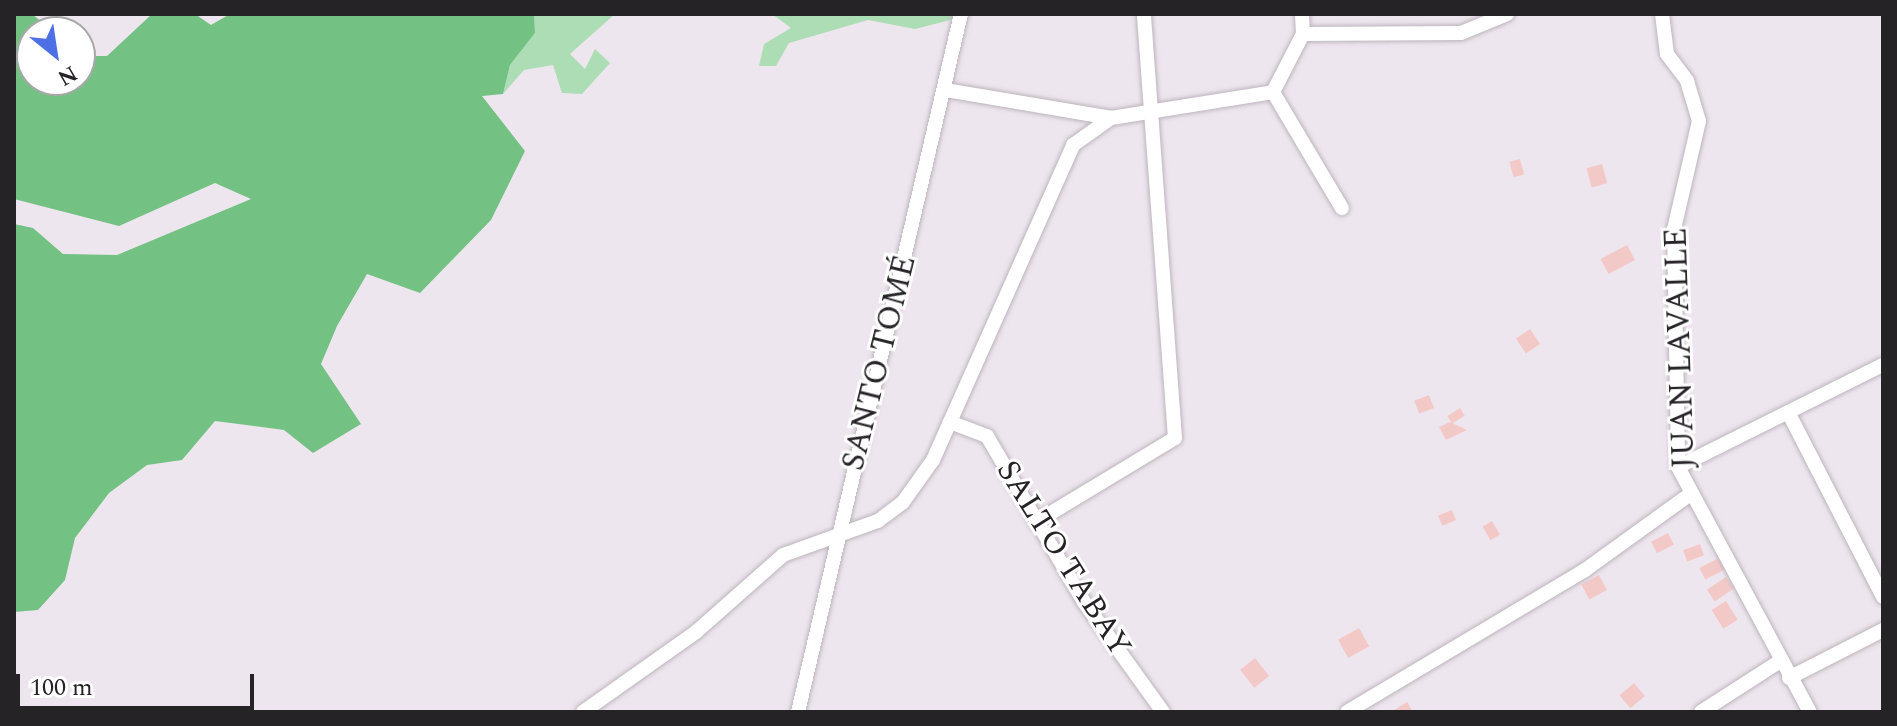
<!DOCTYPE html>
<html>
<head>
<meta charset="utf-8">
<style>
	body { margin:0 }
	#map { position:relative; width:1897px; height:726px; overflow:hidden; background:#eee6ee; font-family:Spectral,serif }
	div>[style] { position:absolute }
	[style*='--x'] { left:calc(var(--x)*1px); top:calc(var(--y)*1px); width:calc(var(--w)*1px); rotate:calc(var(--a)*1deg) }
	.green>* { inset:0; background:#adddb5 }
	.forest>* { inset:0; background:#73c283 }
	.building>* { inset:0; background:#f3c9c8; transform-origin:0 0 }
	.roads { filter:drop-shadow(0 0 2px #bcb5bc) drop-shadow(0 0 2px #bcb5bc) }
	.street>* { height:14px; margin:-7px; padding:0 7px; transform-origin:7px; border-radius:7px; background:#fff }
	span { translate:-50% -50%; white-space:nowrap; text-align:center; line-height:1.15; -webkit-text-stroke:6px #fff; paint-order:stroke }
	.street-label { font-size:32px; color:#262326 }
	.frame { position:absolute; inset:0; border:16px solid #262326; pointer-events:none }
	.north { position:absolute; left:16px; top:16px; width:80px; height:80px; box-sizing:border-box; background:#fff; border:2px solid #a8a7a8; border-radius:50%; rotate:150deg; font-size:22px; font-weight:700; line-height:32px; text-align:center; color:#262326 }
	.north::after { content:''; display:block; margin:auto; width:28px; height:36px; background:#4d71e5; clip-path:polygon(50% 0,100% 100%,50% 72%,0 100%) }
	.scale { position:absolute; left:16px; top:674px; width:238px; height:36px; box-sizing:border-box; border:4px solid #262326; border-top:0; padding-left:10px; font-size:24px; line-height:28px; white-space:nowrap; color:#262326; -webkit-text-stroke:6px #fff; paint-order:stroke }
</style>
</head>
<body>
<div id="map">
	<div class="green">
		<i style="clip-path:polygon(534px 14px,615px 14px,570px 54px,585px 69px,595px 49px,610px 63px,582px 94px,562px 93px,553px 65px,524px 70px,503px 94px,510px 65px,535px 33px)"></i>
		<i style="clip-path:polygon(772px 14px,958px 14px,958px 18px,915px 29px,868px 20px,789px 43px,776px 66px,759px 66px,764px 44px,791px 28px)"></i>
	</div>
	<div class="forest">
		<i style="clip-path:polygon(14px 14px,32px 14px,54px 32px,32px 32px,32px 80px,80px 80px,80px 56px,107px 56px,152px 14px,195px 14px,211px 25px,230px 14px,534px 14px,535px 33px,510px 65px,503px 94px,482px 96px,525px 151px,491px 220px,420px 293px,367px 274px,337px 326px,321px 364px,361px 424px,313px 453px,284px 430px,215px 421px,182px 460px,147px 465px,109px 493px,75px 538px,65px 580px,38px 610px,14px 612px,14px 224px,33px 228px,63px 254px,117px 255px,251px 199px,215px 183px,119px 226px,14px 199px)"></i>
	</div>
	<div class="building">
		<i style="left:1520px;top:159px;width:16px;height:11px;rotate:75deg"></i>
		<i style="left:1602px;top:164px;width:20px;height:16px;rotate:75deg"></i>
		<i style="left:1627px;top:245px;width:17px;height:30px;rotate:62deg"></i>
		<i style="left:1530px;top:329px;width:18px;height:17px;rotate:56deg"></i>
		<i style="left:1429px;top:395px;width:14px;height:16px;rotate:69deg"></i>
		<i style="left:1460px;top:408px;width:9px;height:15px;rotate:58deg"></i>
		<i style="clip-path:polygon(1450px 422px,1467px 430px,1446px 440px,1439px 427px)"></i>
		<i style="left:1452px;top:510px;width:11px;height:15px;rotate:68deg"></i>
		<i style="left:1492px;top:521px;width:16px;height:11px;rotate:60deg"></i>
		<i style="left:1668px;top:533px;width:13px;height:19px;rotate:63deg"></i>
		<i style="left:1700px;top:544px;width:12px;height:18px;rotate:70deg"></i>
		<i style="left:1719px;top:558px;width:13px;height:22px;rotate:63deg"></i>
		<i style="left:1599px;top:575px;width:17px;height:20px;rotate:62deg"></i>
		<i style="left:1726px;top:577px;width:14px;height:23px;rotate:56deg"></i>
		<i style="left:1726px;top:601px;width:22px;height:17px;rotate:58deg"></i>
		<i style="left:1359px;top:628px;width:21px;height:24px;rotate:61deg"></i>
		<i style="left:1255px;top:658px;width:23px;height:19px;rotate:52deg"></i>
		<i style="left:1634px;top:683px;width:17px;height:19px;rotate:50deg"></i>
		<i style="clip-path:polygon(1407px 702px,1413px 712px,1391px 712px)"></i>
	</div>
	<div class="roads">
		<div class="street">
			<i style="--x:1662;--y:14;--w:40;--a:82.9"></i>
			<i style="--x:1667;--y:54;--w:34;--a:53"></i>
			<i style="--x:1687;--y:81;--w:42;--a:73.3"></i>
			<i style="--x:1699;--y:121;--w:111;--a:103"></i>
			<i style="--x:1674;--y:229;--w:238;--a:89"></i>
			<i style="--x:1678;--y:467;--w:278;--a:61.7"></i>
			<i style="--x:1303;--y:34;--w:158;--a:-0.4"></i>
			<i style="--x:1461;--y:33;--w:50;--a:-22.4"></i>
			<i style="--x:946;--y:90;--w:167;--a:9.6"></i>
			<i style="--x:1273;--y:92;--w:135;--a:59.3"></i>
			<i style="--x:1788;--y:412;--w:208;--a:62.8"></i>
			<i style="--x:950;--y:422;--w:40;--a:21"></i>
			<i style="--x:987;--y:436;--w:192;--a:59.7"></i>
			<i style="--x:1084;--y:602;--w:135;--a:54.3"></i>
			<i style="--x:1678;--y:467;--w:229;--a:-26.5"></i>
			<i style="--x:1036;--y:522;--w:162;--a:-31.1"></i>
			<i style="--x:1175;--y:438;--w:425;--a:-94.2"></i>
			<i style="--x:1789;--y:678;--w:106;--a:-27.1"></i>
			<i style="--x:583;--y:712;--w:138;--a:-35.3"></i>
			<i style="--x:696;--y:632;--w:116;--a:-41.5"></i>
			<i style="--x:783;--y:555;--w:101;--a:-19.7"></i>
			<i style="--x:878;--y:521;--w:31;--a:-37"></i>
			<i style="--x:903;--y:502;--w:52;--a:-54.5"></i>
			<i style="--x:933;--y:460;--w:345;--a:-66"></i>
			<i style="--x:1073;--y:145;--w:47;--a:-35.4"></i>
			<i style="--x:1111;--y:118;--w:164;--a:-9.1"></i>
			<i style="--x:1273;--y:92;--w:65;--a:-62.7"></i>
			<i style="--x:1303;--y:34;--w:20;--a:-93"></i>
			<i style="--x:798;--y:712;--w:717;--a:-76.86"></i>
			<i style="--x:1347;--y:712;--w:277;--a:-30.8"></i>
			<i style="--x:1585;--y:570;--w:128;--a:-35.8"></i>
			<i style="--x:1701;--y:712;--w:94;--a:-32.8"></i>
		</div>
	</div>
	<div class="street-label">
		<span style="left:1681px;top:348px;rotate:-92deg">JUAN LAVALLE</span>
		<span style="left:880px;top:363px;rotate:-76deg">SANTO TOMÉ</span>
		<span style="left:1063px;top:559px;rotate:58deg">SALTO TABAY</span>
	</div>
	<div class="frame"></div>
	<div class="north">N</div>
	<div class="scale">100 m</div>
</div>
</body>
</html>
